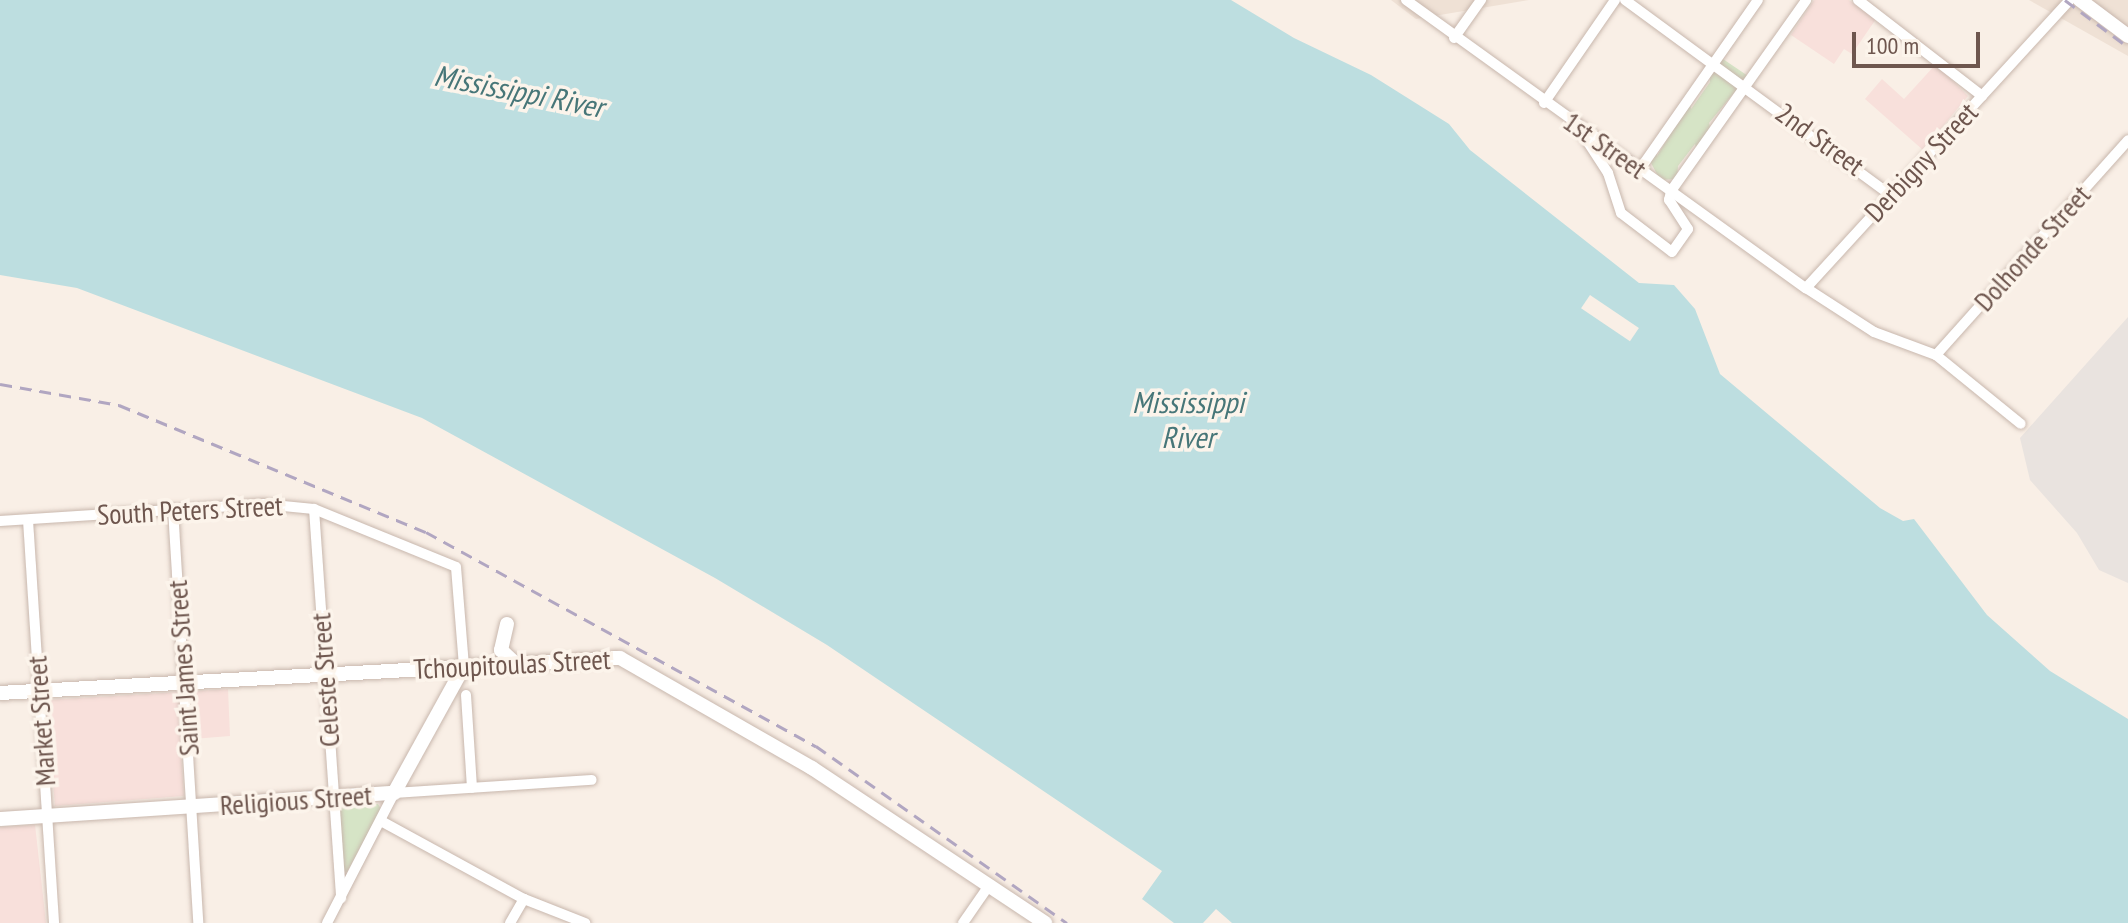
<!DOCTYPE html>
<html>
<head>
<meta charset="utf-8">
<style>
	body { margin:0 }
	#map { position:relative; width:2128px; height:923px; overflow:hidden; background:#f9efe6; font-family:"PT Sans Narrow",sans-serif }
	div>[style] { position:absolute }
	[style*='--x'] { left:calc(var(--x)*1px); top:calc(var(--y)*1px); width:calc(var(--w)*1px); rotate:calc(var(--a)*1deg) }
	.residential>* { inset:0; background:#efe1d5 }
	.commercial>* { inset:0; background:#f8e0db }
	.industrial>* { inset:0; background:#e9e3df }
	.green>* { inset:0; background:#d6e4c6 }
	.water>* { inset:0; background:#bddee0 }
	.pier>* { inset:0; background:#f9efe6; transform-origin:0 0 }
	.roads { filter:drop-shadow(0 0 2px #c8b7ad) drop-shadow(0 0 2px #c8b7ad) }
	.street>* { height:10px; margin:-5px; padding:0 5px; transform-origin:5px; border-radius:5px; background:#fff }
	.secondary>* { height:14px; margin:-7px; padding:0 7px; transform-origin:7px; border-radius:7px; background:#fff }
	.rail>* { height:3px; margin-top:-1.5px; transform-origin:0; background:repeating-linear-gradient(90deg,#b1a6c1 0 12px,transparent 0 20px) }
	span { translate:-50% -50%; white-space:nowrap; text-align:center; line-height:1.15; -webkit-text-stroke:7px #fcf4eb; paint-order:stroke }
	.street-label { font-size:28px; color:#6e564e }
	.water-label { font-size:30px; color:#477678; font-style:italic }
	.scale { position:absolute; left:1852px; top:32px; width:128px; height:36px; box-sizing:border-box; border:4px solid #6e564e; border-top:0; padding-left:10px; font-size:24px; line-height:28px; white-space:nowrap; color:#6e564e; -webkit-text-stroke:6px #fcf4eb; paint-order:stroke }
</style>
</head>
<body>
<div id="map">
	<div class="residential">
		<i style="clip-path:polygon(1391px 0,1529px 0,1416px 19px)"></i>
		<i style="clip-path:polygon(2029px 0,2128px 0,2128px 56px)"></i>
	</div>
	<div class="commercial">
		<i style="clip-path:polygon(1814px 0,1849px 0,1876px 19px,1852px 54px,1844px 49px,1834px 64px,1791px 35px)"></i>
		<i style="clip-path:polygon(1936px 64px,1968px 96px,1923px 150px,1865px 99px,1882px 79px,1904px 99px)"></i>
		<i style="clip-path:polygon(228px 689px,230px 736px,180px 740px,184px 796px,55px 806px,46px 700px)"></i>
		<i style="clip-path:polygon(35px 825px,46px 923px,0 923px,0 827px)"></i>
	</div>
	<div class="industrial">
		<i style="clip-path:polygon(2128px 317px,2128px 583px,2099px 570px,2077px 533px,2030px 480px,2020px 438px)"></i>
	</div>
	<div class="green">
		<i style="clip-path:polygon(1720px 57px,1748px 76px,1709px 123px,1711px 131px,1697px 151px,1695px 144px,1678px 166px,1677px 179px,1660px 180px,1650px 161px,1655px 149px,1657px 156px,1690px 101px,1691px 109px,1710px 82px,1710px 73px)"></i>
		<i style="clip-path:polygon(378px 804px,381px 809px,347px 872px,342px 871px,338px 811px,343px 806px)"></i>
	</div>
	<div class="water">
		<i style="clip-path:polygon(0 0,1231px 0,1294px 38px,1371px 75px,1449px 124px,1470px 150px,1639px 283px,1674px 285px,1695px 309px,1720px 374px,1880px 508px,1903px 521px,1914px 519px,1987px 615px,2050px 671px,2128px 719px,2128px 923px,1232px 923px,1216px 909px,1203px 923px,1174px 923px,1142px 899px,1162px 871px,827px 645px,715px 578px,422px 418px,77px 288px,0 275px)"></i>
	</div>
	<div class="pier">
		<i style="left:1590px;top:295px;width:59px;height:16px;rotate:34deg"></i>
	</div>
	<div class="roads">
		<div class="street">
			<i style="--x:1406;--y:0;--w:493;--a:35.8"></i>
			<i style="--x:1806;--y:288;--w:81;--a:32.9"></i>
			<i style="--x:1874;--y:332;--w:66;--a:20.4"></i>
			<i style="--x:1936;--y:355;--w:109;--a:39.1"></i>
			<i style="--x:1625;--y:0;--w:329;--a:36.3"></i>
			<i style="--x:1858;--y:0;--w:157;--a:37.7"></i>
			<i style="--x:1454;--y:38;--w:47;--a:-54.6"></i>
			<i style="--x:1544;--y:103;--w:125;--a:-55.4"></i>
			<i style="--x:1582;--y:133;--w:48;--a:57"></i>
			<i style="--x:1608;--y:173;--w:42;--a:72"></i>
			<i style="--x:1621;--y:213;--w:64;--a:37.4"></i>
			<i style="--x:1672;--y:252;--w:28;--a:-55"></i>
			<i style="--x:1688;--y:229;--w:35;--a:-123"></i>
			<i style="--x:1669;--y:200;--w:9;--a:-77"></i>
			<i style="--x:1640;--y:169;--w:206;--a:-55.1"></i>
			<i style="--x:1671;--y:191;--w:234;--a:-54.7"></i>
			<i style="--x:1806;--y:288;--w:391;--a:-47.5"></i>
			<i style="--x:1936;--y:355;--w:288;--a:-48.2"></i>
			<i style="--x:173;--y:509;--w:415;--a:86.5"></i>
			<i style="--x:314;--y:509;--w:390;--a:86"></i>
			<i style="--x:28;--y:520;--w:404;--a:86.3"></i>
			<i style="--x:0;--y:521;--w:264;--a:-3.7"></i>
			<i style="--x:263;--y:504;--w:51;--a:5.6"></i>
			<i style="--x:314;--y:509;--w:153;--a:22.2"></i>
			<i style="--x:456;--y:567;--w:99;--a:85.4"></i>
			<i style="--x:466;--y:695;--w:93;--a:86.3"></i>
			<i style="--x:381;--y:821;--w:163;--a:28.6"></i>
			<i style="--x:524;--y:899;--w:66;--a:21.5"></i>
			<i style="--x:327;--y:923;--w:146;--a:-62.7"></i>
			<i style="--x:394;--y:793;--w:198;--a:-3.8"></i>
			<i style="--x:510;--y:923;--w:28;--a:-60"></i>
			<i style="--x:963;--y:923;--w:47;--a:-55.3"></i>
		</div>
		<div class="secondary">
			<i style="--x:2080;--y:0;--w:60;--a:36.9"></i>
			<i style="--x:507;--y:624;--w:27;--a:103"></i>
			<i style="--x:501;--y:650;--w:18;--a:43"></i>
			<i style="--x:0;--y:693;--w:621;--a:-3.23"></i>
			<i style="--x:620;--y:658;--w:221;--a:29.8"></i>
			<i style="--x:812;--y:768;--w:280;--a:33.6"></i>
			<i style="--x:0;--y:819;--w:395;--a:-3.8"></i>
			<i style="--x:394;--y:793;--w:145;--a:-61.1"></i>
		</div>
	</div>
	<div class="rail">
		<i style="--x:2065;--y:0;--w:79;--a:36.7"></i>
		<i style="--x:0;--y:384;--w:121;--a:10"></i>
		<i style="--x:119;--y:405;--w:332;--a:22.5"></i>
		<i style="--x:426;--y:532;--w:445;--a:28.8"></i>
		<i style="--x:816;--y:746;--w:307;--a:35.2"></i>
	</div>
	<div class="street-label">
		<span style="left:1820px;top:139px;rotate:36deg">2nd Street</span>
		<span style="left:1605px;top:145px;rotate:35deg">1st Street</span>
		<span style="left:1921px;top:162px;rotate:-47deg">Derbigny Street</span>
		<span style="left:2032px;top:248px;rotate:-48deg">Dolhonde Street</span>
		<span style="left:190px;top:510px;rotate:-3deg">South Peters Street</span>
		<span style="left:512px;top:664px;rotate:-3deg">Tchoupitoulas Street</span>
		<span style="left:183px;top:668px;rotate:-94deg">Saint James Street</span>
		<span style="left:325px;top:680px;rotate:-94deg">Celeste Street</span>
		<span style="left:41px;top:721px;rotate:-94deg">Market Street</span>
		<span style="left:296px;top:800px;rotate:-4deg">Religious Street</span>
	</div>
	<div class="water-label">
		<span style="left:519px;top:91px;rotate:11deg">Mississippi River</span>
		<span style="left:1188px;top:419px">Mississippi<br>River</span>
	</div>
	<div class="scale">100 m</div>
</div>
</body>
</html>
